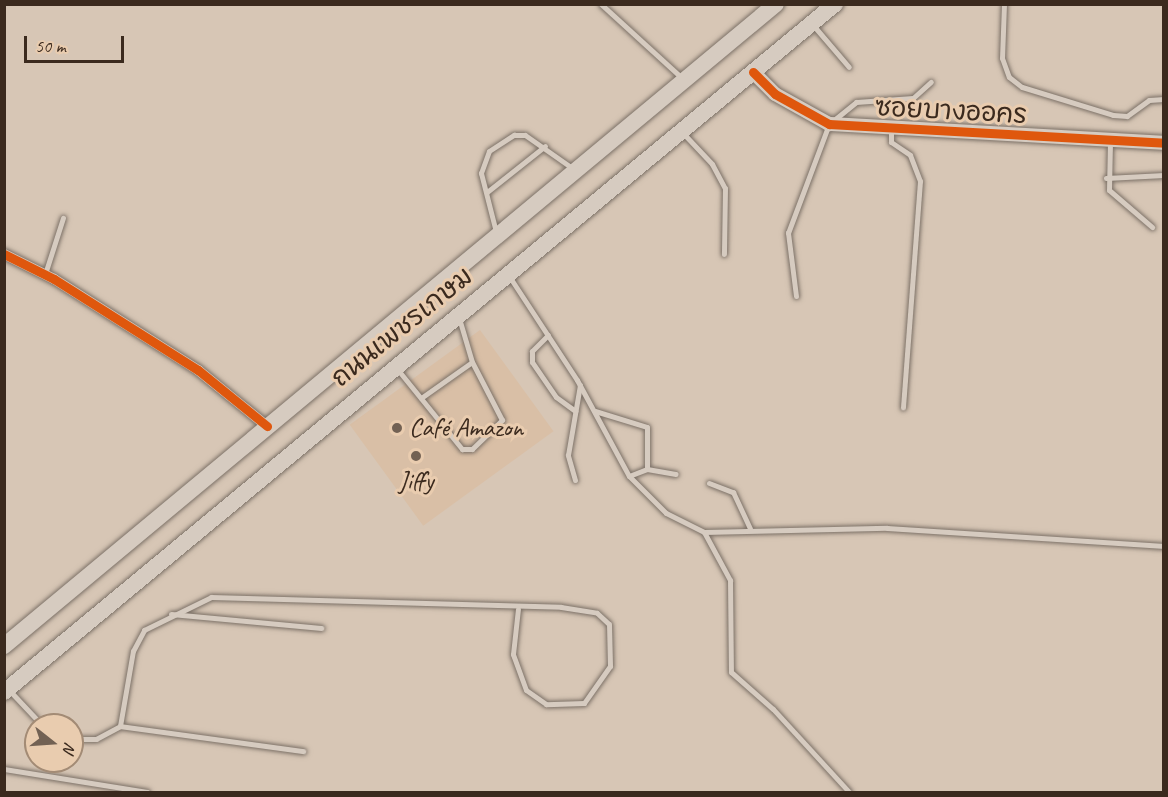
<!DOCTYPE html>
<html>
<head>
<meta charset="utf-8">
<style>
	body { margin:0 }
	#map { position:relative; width:1168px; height:797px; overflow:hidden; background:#d7c6b5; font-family:Caveat,"Playpen Sans Thai",sans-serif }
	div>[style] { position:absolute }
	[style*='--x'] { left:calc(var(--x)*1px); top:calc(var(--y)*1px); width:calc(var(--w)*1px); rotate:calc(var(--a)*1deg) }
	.built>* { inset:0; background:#d9bfa6; transform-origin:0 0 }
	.roads { filter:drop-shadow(0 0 2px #7c7167) drop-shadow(0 0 2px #7c7167) }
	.service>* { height:5px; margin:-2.5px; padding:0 2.5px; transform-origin:2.5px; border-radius:2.5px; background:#d6cbc0 }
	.minor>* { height:10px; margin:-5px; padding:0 5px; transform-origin:5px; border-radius:5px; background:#d6cbc0 }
	.tertiary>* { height:14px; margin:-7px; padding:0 7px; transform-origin:7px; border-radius:7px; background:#d6cbc0 }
	.primary>* { height:16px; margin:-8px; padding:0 8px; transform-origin:8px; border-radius:8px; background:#d6cbc0 }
	.cycleway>* { height:9px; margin:-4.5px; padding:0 4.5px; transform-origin:4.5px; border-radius:4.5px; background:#df570d }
	.dots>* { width:16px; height:16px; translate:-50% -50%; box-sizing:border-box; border:3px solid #e9ccaf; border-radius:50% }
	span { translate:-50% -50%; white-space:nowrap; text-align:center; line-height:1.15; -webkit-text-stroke:6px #e9ccaf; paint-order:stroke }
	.street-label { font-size:26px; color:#3b2a1e }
	.poi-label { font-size:26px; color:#3b2a1e }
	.left { translate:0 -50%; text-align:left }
	.frame { position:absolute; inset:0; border:6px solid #3b2a1e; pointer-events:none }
	.north { position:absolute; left:24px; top:713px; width:60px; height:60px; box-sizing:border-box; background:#e9ccaf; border:2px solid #a38b75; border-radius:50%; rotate:107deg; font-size:16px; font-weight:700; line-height:24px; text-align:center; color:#3b2a1e }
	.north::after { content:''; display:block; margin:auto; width:21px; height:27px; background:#726153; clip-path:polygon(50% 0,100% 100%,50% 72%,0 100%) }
	.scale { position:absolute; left:24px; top:36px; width:100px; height:27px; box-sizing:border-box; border:3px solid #3b2a1e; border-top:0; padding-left:8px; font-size:18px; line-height:21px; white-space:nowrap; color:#3b2a1e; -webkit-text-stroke:4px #e9ccaf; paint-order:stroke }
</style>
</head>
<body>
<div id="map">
	<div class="built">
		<i style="left:480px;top:330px;width:125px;height:161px;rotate:54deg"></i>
	</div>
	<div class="roads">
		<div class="service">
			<i style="--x:601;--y:4;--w:111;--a:42.4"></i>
			<i style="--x:1004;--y:4;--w:54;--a:92.1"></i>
			<i style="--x:1002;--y:58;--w:20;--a:70"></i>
			<i style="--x:1009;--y:77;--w:16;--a:38"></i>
			<i style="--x:1022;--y:87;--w:95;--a:17.1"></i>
			<i style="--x:1113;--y:115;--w:14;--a:4"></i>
			<i style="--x:1127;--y:116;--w:27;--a:-36"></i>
			<i style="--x:1149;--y:100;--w:15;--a:-4"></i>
			<i style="--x:813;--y:25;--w:55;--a:49.4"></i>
			<i style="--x:891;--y:130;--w:12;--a:90"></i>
			<i style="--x:891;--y:142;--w:23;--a:34"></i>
			<i style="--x:910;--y:155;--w:28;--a:69"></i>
			<i style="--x:920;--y:181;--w:227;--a:94.3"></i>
			<i style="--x:682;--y:132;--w:44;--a:46.8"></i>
			<i style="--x:712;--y:164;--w:27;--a:62"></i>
			<i style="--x:725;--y:188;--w:66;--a:90.9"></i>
			<i style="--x:1110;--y:142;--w:48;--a:91.2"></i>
			<i style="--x:1109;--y:190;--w:57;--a:40.7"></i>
			<i style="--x:1106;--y:178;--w:58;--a:-3"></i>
			<i style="--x:487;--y:192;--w:74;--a:-38.4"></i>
			<i style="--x:496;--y:232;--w:61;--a:-104.3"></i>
			<i style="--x:481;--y:173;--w:23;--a:-70"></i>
			<i style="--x:489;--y:151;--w:30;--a:-33"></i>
			<i style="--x:514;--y:135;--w:11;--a:0"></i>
			<i style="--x:525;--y:135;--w:61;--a:35"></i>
			<i style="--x:45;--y:274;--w:59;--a:-72.2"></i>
			<i style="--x:509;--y:276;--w:124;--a:56.8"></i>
			<i style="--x:577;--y:380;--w:109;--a:61.6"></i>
			<i style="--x:629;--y:476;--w:52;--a:45"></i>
			<i style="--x:666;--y:513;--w:42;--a:26.6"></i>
			<i style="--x:704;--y:532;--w:183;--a:-1.3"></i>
			<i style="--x:887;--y:528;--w:278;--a:3.7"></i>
			<i style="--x:796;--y:296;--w:64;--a:-97.2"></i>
			<i style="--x:788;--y:233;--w:116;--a:-69.4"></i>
			<i style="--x:829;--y:124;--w:35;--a:-39"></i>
			<i style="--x:856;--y:102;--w:57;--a:-4"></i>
			<i style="--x:913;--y:98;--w:24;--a:-42"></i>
			<i style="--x:548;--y:335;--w:23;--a:135"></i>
			<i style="--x:532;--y:351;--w:11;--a:90"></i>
			<i style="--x:532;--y:362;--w:42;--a:55.6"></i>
			<i style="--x:556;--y:397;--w:24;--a:36"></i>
			<i style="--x:398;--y:370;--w:102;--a:51"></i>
			<i style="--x:462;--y:449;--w:10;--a:0"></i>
			<i style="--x:472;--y:449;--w:42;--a:-44"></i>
			<i style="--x:502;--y:420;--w:65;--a:-117.3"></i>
			<i style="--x:472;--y:362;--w:46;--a:-106.5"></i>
			<i style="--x:421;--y:398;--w:62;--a:-35.2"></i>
			<i style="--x:595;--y:411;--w:54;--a:17.1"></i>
			<i style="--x:647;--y:427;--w:42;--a:90"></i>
			<i style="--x:629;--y:476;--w:19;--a:-21"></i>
			<i style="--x:647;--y:469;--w:29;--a:10"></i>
			<i style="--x:575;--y:480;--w:26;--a:-106"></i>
			<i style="--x:568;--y:455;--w:71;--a:-80.3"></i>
			<i style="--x:709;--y:483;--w:26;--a:21"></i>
			<i style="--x:733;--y:492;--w:40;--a:65"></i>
			<i style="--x:704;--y:532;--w:55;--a:61.6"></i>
			<i style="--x:730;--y:580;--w:92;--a:89.4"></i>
			<i style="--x:731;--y:672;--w:56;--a:41.4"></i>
			<i style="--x:773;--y:709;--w:113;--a:47.5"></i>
			<i style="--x:171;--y:614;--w:151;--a:5.3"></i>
			<i style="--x:9;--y:690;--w:48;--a:46.7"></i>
			<i style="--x:120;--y:726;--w:76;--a:-80.2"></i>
			<i style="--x:133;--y:651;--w:24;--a:-62"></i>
			<i style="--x:144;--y:630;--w:75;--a:-26.2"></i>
			<i style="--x:211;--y:597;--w:350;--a:1.6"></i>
			<i style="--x:561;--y:607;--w:36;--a:9"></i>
			<i style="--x:597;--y:613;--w:16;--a:43"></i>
			<i style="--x:609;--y:624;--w:42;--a:88.6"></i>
			<i style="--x:610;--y:666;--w:45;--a:125.1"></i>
			<i style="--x:584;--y:703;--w:38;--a:178"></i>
			<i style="--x:546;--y:704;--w:24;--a:-145"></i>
			<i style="--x:526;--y:690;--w:38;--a:-110"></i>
			<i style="--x:513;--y:654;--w:45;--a:-83.7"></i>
			<i style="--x:72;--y:739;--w:24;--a:0"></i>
			<i style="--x:96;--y:739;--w:27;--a:-28"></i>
			<i style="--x:120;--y:726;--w:185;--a:7.8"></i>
			<i style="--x:4;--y:769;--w:145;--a:9.1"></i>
		</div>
		<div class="minor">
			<i style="--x:4;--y:254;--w:56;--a:26.6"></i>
			<i style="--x:54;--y:279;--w:170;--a:32.3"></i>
			<i style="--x:198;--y:370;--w:89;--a:39.1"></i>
		</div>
		<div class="tertiary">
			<i style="--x:753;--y:72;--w:31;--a:45"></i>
			<i style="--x:775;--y:94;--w:62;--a:29.1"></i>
			<i style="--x:829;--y:124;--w:336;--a:3.2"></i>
		</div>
		<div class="primary">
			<i style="--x:4;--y:646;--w:1004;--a:-39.75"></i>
			<i style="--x:4;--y:692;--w:1079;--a:-39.62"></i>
		</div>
	</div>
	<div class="cycleway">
		<i style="--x:753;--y:72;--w:31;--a:45"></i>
		<i style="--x:775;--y:94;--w:62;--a:29.1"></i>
		<i style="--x:829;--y:124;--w:336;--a:3.2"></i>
		<i style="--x:4;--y:254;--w:56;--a:26.6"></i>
		<i style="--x:54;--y:279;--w:170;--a:32.3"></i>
		<i style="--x:198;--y:370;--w:89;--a:39.1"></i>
	</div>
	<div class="dots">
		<i style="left:397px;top:428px;background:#726153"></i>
		<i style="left:416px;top:456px;background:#726153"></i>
	</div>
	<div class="street-label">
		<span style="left:951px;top:111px;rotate:3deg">ซอยบางออคร</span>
		<span style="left:402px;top:327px;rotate:-39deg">ถนนเพชรเกษม</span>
	</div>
	<div class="poi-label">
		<span class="left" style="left:409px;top:428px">Café Amazon</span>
		<span style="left:416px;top:481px">Jiffy</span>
	</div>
	<div class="frame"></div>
	<div class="north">N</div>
	<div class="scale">50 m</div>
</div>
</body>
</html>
